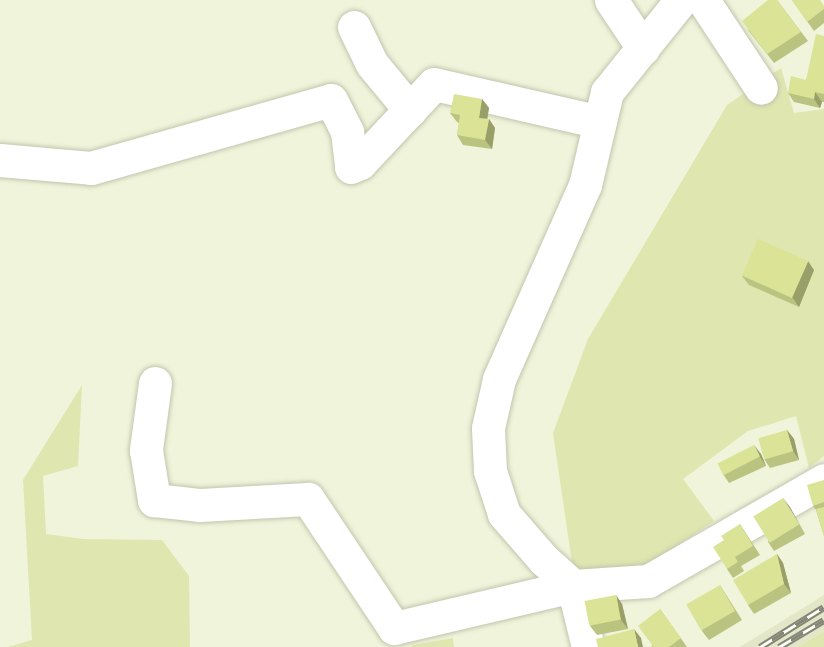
<!DOCTYPE html>
<html>
<head>
<meta charset="utf-8">
<style>
	body { margin:0 }
	#map { position:relative; width:824px; height:647px; overflow:hidden; background:#f0f4db; font-family:Rubik,sans-serif }
	div>[style] { position:absolute }
	[style*='--x'] { left:calc(var(--x)*1px); top:calc(var(--y)*1px); width:calc(var(--w)*1px); rotate:calc(var(--a)*1deg) }
	.built>* { inset:0; background:#e3e7c8 }
	.green>* { inset:0; background:#e0e6b0 }
	.roads { filter:drop-shadow(0 0 2px #c2c5ad) drop-shadow(0 0 2px #c2c5ad) }
	.minor>* { height:33px; margin:-16.5px; padding:0 16.5px; transform-origin:16.5px; border-radius:16.5px; background:#fff }
	.rail>* { height:7px; margin-top:-3.5px; transform-origin:0; background:repeating-linear-gradient(90deg,#fefffa 0 14px,#848777 0 28px); box-sizing:border-box; border-block:2px solid #848777 }
	.wall>* { inset:0; background:#bbc381 }
	.shaded-wall>* { inset:0; background:#999f69 }
	.building>* { inset:0; background:#dae396; transform-origin:0 0 }
	span { translate:-50% -50%; white-space:nowrap; text-align:center; line-height:1.15; -webkit-text-stroke:5px #fefffa; paint-order:stroke }
</style>
</head>
<body>
<div id="map">
	<div class="built">
		<i style="clip-path:polygon(824px 595px,824px 631px,798px 647px,740px 647px)"></i>
	</div>
	<div class="green">
		<i style="clip-path:polygon(781px 68px,794px 113px,824px 109px,824px 456px,809px 468px,796px 416px,748px 431px,683px 479px,714px 521px,647px 565px,575px 583px,553px 433px,588px 339px,727px 105px)"></i>
		<i style="clip-path:polygon(82px 385px,78px 466px,43px 476px,46px 534px,83px 539px,162px 540px,189px 576px,190px 647px,8px 647px,32px 640px,23px 480px)"></i>
		<i style="clip-path:polygon(824px 631px,824px 647px,798px 647px)"></i>
		<i style="clip-path:polygon(453px 638px,454px 647px,411px 647px,413px 645px)"></i>
	</div>
	<div class="roads">
		<div class="minor">
			<i style="--x:611;--y:0;--w:58;--a:56.3"></i>
			<i style="--x:703;--y:0;--w:105;--a:56.6"></i>
			<i style="--x:354;--y:27;--w:41;--a:64.1"></i>
			<i style="--x:372;--y:64;--w:60;--a:50.4"></i>
			<i style="--x:0;--y:160;--w:91;--a:5"></i>
			<i style="--x:91;--y:168;--w:249;--a:-15.8"></i>
			<i style="--x:331;--y:100;--w:36;--a:63"></i>
			<i style="--x:347;--y:132;--w:35;--a:83"></i>
			<i style="--x:351;--y:167;--w:10;--a:-24"></i>
			<i style="--x:360;--y:163;--w:108;--a:-46.9"></i>
			<i style="--x:434;--y:84;--w:170;--a:12.9"></i>
			<i style="--x:155;--y:383;--w:68;--a:97.7"></i>
			<i style="--x:146;--y:450;--w:51;--a:80.9"></i>
			<i style="--x:154;--y:500;--w:45;--a:6.3"></i>
			<i style="--x:199;--y:505;--w:109;--a:-3.2"></i>
			<i style="--x:308;--y:499;--w:155;--a:56.3"></i>
			<i style="--x:394;--y:628;--w:184;--a:-13.2"></i>
			<i style="--x:573;--y:586;--w:75;--a:-3.8"></i>
			<i style="--x:648;--y:581;--w:203;--a:-29.8"></i>
			<i style="--x:588;--y:647;--w:63;--a:-103.8"></i>
			<i style="--x:573;--y:586;--w:39;--a:-138"></i>
			<i style="--x:544;--y:560;--w:61;--a:-131"></i>
			<i style="--x:504;--y:514;--w:45;--a:-108"></i>
			<i style="--x:490;--y:471;--w:43;--a:-92.7"></i>
			<i style="--x:488;--y:428;--w:50;--a:-77.3"></i>
			<i style="--x:499;--y:379;--w:212;--a:-66.1"></i>
			<i style="--x:585;--y:185;--w:96;--a:-76.7"></i>
			<i style="--x:607;--y:92;--w:118;--a:-51.2"></i>
		</div>
	</div>
	<div class="rail">
		<i style="--x:760;--y:647;--w:75;--a:-32"></i>
		<i style="--x:779;--y:647;--w:52;--a:-31"></i>
	</div>
	<div class="wall">
		<i style="clip-path:polygon(777px 0,808px 41px,774px 63px,748px 30px)"></i>
		<i style="clip-path:polygon(792px 0,824px 6px,824px 23px,814px 31px)"></i>
		<i style="clip-path:polygon(824px 36px,824px 102px,822px 102px,820px 108px,794px 102px,788px 93px,806px 80px)"></i>
		<i style="clip-path:polygon(482px 99px,489px 108px,487px 119px,489px 119px,495px 128px,492px 149px,463px 145px,457px 135px,459px 123px,457px 122px,450px 113px)"></i>
		<i style="clip-path:polygon(814px 270px,799px 307px,749px 285px,742px 276px)"></i>
		<i style="clip-path:polygon(787px 430px,794px 439px,799px 460px,770px 468px,764px 459px)"></i>
		<i style="clip-path:polygon(761px 454px,766px 466px,729px 483px,723px 474px)"></i>
		<i style="clip-path:polygon(824px 480px,824px 536px,816px 510px,813px 506px)"></i>
		<i style="clip-path:polygon(783px 498px,805px 534px,774px 551px,768px 542px)"></i>
		<i style="clip-path:polygon(740px 524px,760px 555px,741px 566px,744px 571px,733px 578px,727px 569px,724px 540px)"></i>
		<i style="clip-path:polygon(777px 554px,783px 563px,791px 593px,754px 614px,748px 605px)"></i>
		<i style="clip-path:polygon(720px 585px,742px 620px,709px 640px,702px 631px)"></i>
		<i style="clip-path:polygon(622px 604px,628px 629px,597px 635px,590px 626px)"></i>
		<i style="clip-path:polygon(660px 609px,687px 647px,651px 647px,652px 646px)"></i>
	</div>
	<div class="shaded-wall">
		<i style="clip-path:polygon(815px 92px,822px 102px,820px 108px,814px 99px)"></i>
		<i style="clip-path:polygon(482px 99px,489px 108px,486px 127px,479px 118px)"></i>
		<i style="clip-path:polygon(489px 119px,495px 128px,492px 149px,485px 140px)"></i>
		<i style="clip-path:polygon(808px 261px,814px 270px,799px 307px,792px 297px)"></i>
		<i style="clip-path:polygon(787px 430px,794px 439px,799px 460px,793px 451px)"></i>
		<i style="clip-path:polygon(754px 445px,761px 454px,766px 466px,760px 457px)"></i>
		<i style="clip-path:polygon(783px 498px,790px 507px,805px 534px,799px 524px)"></i>
		<i style="clip-path:polygon(777px 554px,783px 563px,791px 593px,784px 584px)"></i>
		<i style="clip-path:polygon(616px 595px,622px 604px,628px 629px,621px 620px)"></i>
		<i style="clip-path:polygon(634px 629px,641px 638px,643px 647px,638px 647px)"></i>
	</div>
	<div class="building">
		<i style="clip-path:polygon(768px 0,777px 0,801px 32px,767px 54px,742px 21px)"></i>
		<i style="clip-path:polygon(792px 0,820px 0,824px 6px,824px 9px,807px 22px)"></i>
		<i style="clip-path:polygon(816px 34px,824px 36px,824px 94px,815px 92px,814px 99px,788px 93px,791px 76px,806px 80px)"></i>
		<i style="clip-path:polygon(454px 94px,482px 99px,479px 118px,489px 119px,485px 140px,457px 135px,460px 115px,450px 113px)"></i>
		<i style="left:758px;top:239px;width:55px;height:40px;rotate:24deg"></i>
		<i style="left:787px;top:430px;width:22px;height:30px;rotate:74deg"></i>
		<i style="left:754px;top:445px;width:13px;height:41px;rotate:63deg"></i>
		<i style="clip-path:polygon(824px 480px,824px 502px,813px 506px,807px 485px)"></i>
		<i style="left:783px;top:498px;width:31px;height:35px;rotate:58deg"></i>
		<i style="clip-path:polygon(824px 507px,824px 536px,816px 509px)"></i>
		<i style="clip-path:polygon(740px 524px,753px 546px,735px 557px,738px 562px,727px 569px,713px 547px,724px 540px,721px 536px)"></i>
		<i style="clip-path:polygon(777px 554px,784px 584px,748px 605px,733px 580px)"></i>
		<i style="left:720px;top:585px;width:30px;height:39px;rotate:60deg"></i>
		<i style="left:616px;top:595px;width:25px;height:32px;rotate:79deg"></i>
		<i style="clip-path:polygon(660px 609px,681px 638px,669px 647px,651px 647px,653px 646px,638px 626px)"></i>
		<i style="clip-path:polygon(634px 629px,638px 647px,598px 647px,596px 639px)"></i>
	</div>
</div>
</body>
</html>
